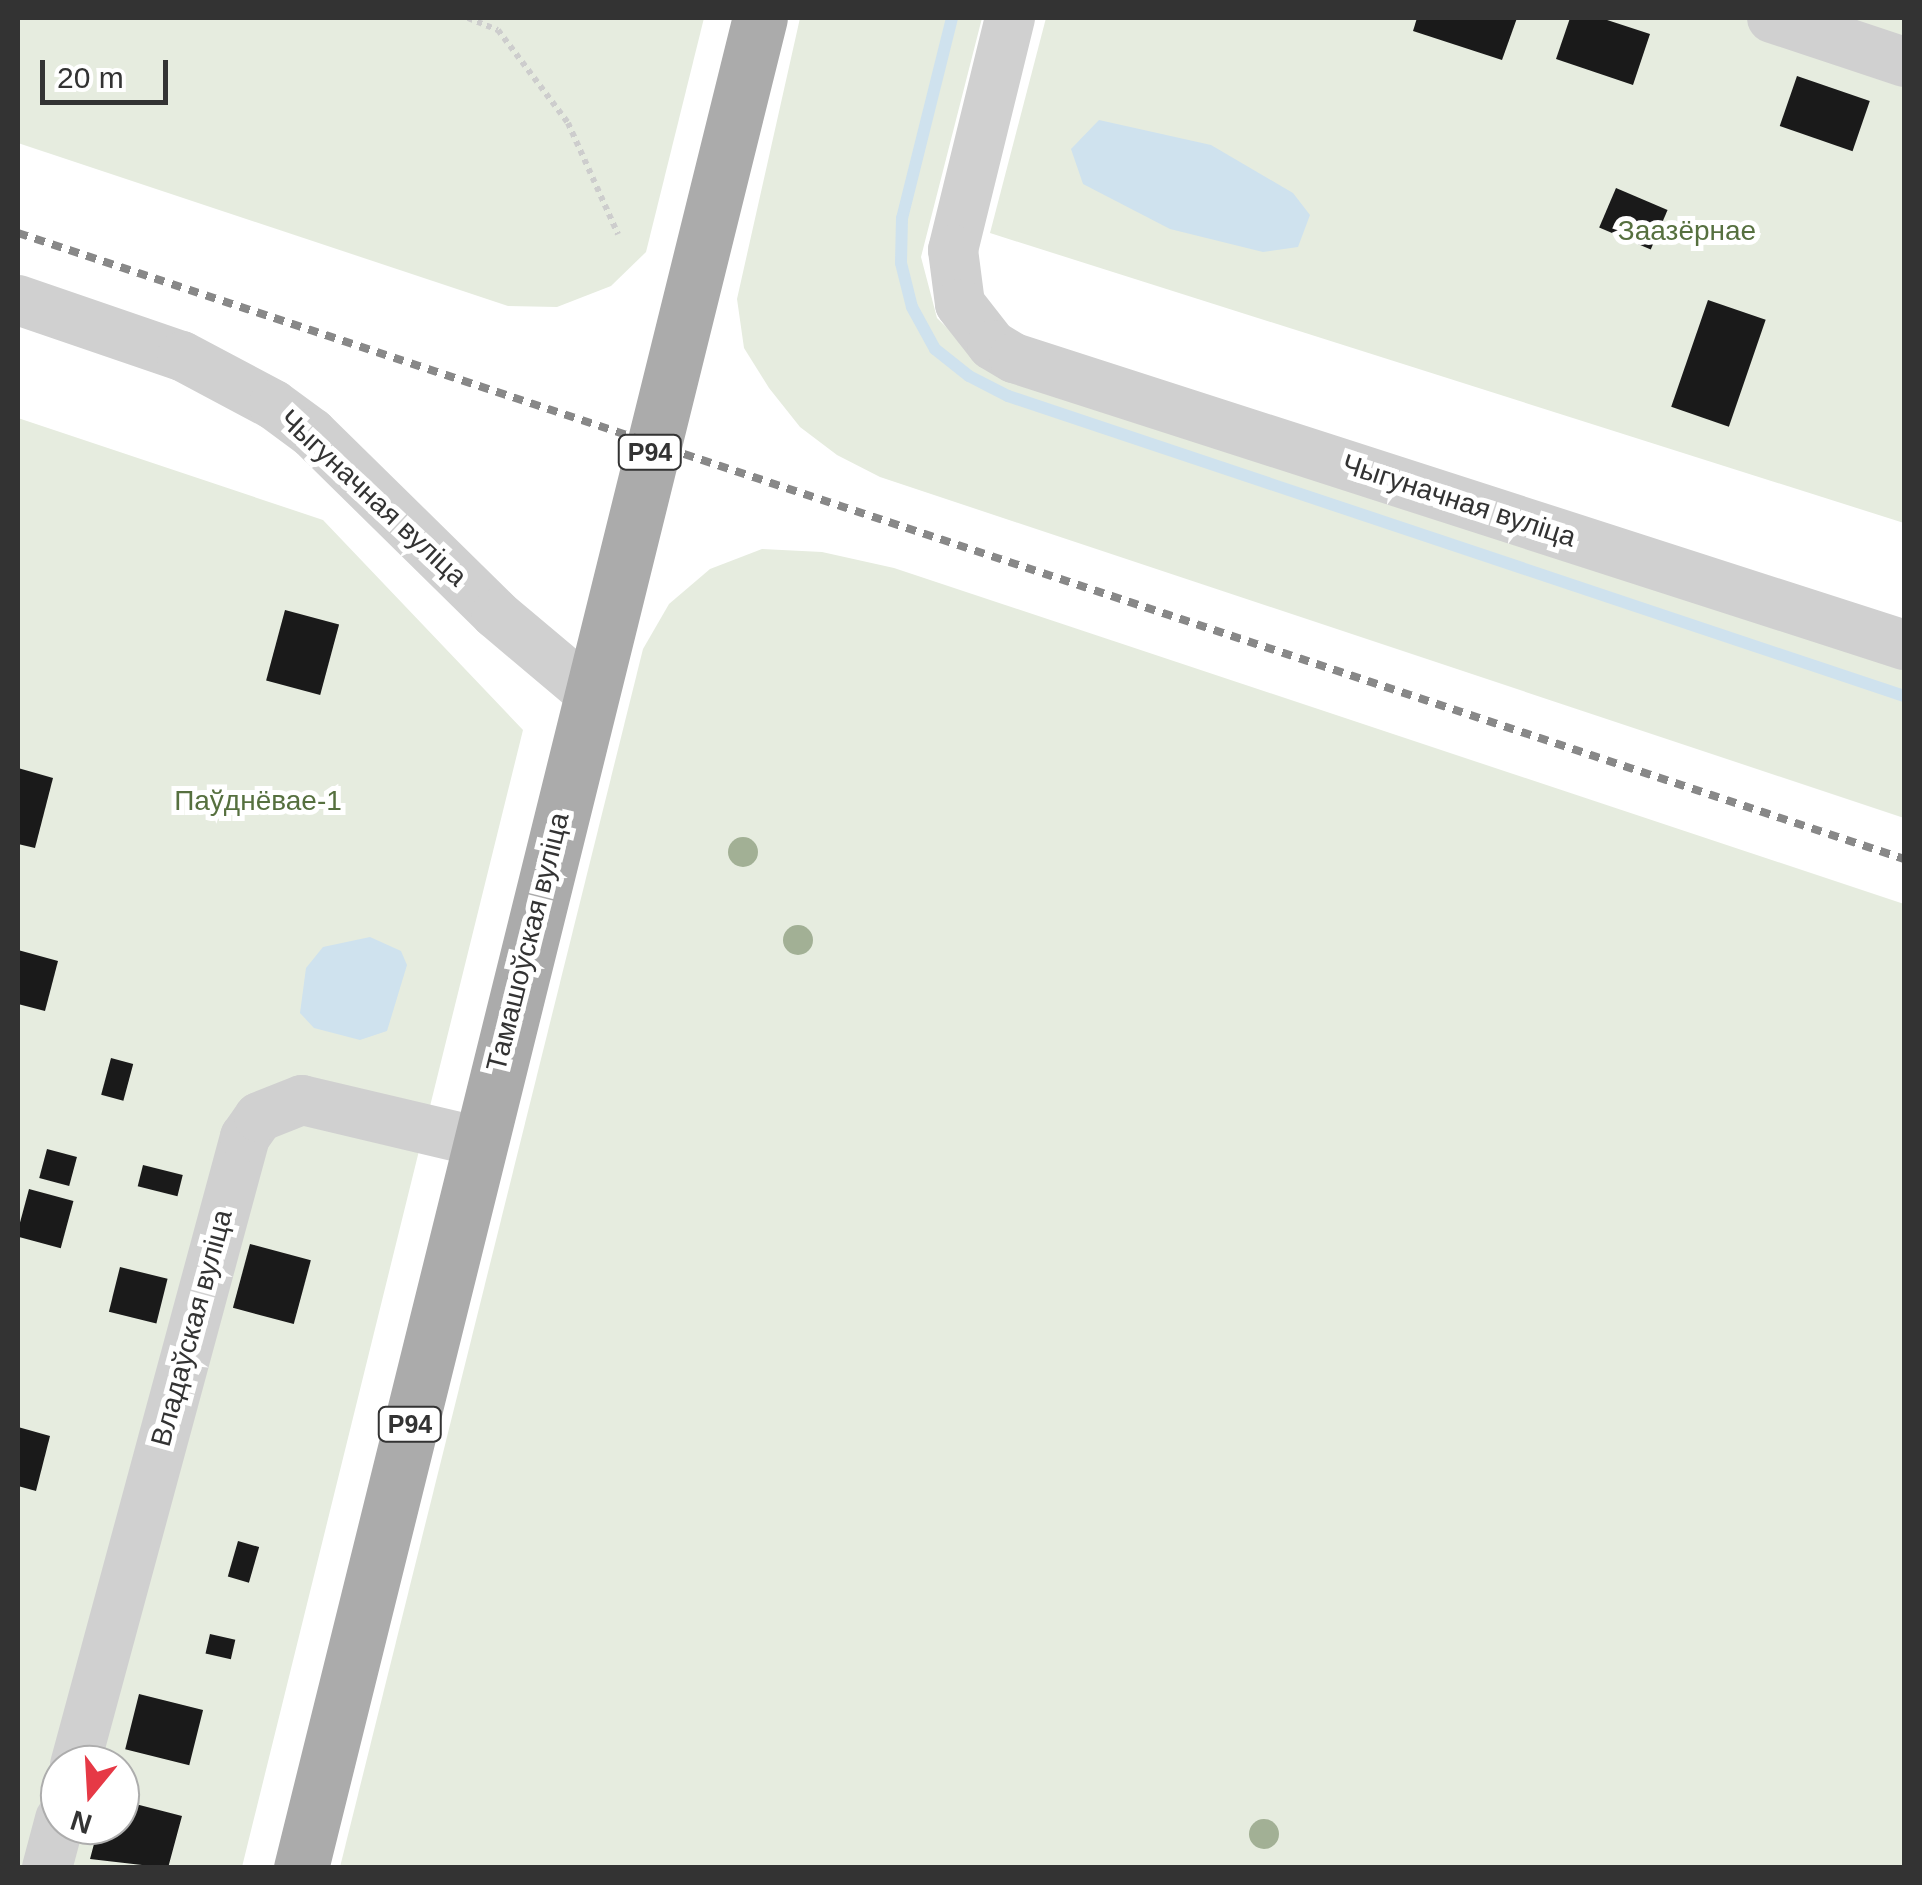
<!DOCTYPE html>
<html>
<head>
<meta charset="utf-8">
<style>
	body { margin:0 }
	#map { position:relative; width:1922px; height:1885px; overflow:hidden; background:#fff; font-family:Arial,sans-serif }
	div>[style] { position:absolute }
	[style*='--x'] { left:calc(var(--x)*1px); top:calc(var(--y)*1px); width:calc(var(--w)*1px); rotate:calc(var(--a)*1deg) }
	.green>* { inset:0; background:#e6ecdf }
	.water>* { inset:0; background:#cfe2ee }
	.stream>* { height:12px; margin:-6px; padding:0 6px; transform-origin:6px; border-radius:6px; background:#cfe2ee }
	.building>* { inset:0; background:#1a1a1a; transform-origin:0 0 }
	.path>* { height:6px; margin-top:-3px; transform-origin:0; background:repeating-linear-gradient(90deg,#cdcdcd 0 5px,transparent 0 10px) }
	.minor>* { height:50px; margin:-25px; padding:0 25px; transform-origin:25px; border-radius:25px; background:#d0d0d0 }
	.major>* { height:55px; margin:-27.5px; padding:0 27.5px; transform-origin:27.5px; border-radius:27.5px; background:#ababab }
	.rail>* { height:8px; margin-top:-4px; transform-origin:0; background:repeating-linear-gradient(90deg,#888 0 10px,transparent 0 18px) }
	.trees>* { width:30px; height:30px; margin:-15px; border-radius:50%; background:#a2b095 }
	span { translate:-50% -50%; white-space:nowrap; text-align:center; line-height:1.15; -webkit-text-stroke:10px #fff; paint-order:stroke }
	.shield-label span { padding:2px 8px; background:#fff; border:2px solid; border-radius:8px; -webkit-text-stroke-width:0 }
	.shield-label { font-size:25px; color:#333; font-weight:700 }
	.park-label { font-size:28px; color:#56703f }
	.street-label { font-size:28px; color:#333 }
	.frame { position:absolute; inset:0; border:20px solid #333; pointer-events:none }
	.north { position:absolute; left:40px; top:1745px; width:100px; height:100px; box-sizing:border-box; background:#fff; border:2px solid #adadad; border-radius:50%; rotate:198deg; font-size:28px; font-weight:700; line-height:40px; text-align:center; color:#333 }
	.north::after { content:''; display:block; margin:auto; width:35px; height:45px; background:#e63946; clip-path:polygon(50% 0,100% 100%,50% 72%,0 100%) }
	.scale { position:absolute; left:40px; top:60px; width:128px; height:45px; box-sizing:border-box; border:5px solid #333; border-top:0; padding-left:12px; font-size:30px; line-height:35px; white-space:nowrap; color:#333; -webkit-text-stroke:8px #fff; paint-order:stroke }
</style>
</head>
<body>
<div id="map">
	<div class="green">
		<i style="clip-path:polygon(18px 18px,704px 18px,646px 252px,611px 286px,557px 307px,508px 306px,18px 143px)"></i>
		<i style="clip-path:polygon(800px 18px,982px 18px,921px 257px,937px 318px,985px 365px,1904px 658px,1904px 818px,880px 477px,837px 455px,800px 427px,769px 388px,744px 348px,737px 299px)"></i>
		<i style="clip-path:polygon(1046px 18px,1904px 18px,1904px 523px,990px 233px)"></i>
		<i style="clip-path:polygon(evenodd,18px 418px,323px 520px,523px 730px,242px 1867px,18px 1868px,18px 418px,60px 1765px,120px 1765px,120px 1825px,60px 1825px,60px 1765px)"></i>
		<i style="clip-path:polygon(762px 549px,822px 552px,894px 568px,1904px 904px,1904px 1867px,340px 1867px,643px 649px,669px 604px,710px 569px)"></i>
	</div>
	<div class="water">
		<i style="clip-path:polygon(1099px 120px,1211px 145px,1293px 193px,1310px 215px,1298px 247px,1263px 252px,1170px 229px,1083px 184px,1071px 149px)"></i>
		<i style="clip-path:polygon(370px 937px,401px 951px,407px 965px,387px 1031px,360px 1040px,314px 1028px,300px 1013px,306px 968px,323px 947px)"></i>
	</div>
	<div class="stream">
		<i style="--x:952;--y:18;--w:206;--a:104"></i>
		<i style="--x:902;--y:218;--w:45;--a:91.3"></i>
		<i style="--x:901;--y:263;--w:45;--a:76"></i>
		<i style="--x:912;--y:307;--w:48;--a:61.3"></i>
		<i style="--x:935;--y:349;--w:43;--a:38.5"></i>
		<i style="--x:969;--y:376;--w:44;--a:27.1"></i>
		<i style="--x:1008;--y:396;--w:945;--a:18.51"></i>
	</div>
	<div class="building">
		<i style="clip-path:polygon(1417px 18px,1517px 18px,1502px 60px,1413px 31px)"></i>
		<i style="clip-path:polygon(1570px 18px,1601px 18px,1650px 34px,1633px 85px,1556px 59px)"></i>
		<i style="left:1797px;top:76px;width:77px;height:53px;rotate:19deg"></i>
		<i style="left:1616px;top:188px;width:56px;height:43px;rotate:23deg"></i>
		<i style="left:1708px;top:300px;width:61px;height:113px;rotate:19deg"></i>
		<i style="left:285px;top:610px;width:56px;height:73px;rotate:15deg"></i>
		<i style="clip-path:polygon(18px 768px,53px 778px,35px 848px,18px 844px)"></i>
		<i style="clip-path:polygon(18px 950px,58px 961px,45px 1011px,18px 1004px)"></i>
		<i style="left:111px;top:1058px;width:23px;height:38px;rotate:15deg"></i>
		<i style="left:47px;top:1149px;width:31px;height:30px;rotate:15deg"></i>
		<i style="left:143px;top:1165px;width:41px;height:22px;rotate:14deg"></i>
		<i style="left:29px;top:1189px;width:46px;height:49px;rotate:15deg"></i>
		<i style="left:250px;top:1244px;width:63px;height:66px;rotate:15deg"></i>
		<i style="left:120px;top:1267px;width:49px;height:46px;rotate:14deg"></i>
		<i style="clip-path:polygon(18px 1427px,50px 1436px,36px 1491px,18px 1486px)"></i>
		<i style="left:238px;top:1541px;width:22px;height:37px;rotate:16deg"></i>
		<i style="left:210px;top:1634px;width:26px;height:20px;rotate:13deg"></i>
		<i style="left:139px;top:1694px;width:66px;height:57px;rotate:14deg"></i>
		<i style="clip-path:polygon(120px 1800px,182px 1816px,168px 1868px,90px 1859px,99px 1825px,120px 1825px)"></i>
	</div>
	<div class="path">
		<i style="--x:468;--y:18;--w:32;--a:22"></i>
		<i style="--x:498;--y:30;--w:116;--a:53"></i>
		<i style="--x:568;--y:123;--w:122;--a:65.8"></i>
	</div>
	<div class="minor">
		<i style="--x:1010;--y:18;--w:239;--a:103.8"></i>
		<i style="--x:953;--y:250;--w:54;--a:82.6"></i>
		<i style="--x:960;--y:304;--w:52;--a:52"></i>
		<i style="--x:992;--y:345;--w:26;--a:31"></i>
		<i style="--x:1014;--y:358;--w:935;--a:17.87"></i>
		<i style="--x:1772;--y:18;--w:139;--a:18.4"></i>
		<i style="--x:18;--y:300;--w:173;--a:18.9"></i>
		<i style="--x:182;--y:356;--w:104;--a:28"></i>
		<i style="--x:274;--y:405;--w:47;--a:36.4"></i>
		<i style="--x:312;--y:433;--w:258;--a:44.5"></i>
		<i style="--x:496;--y:614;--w:124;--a:40.1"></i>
		<i style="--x:75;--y:1765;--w:651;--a:-74.85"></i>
		<i style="--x:245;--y:1137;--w:24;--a:-55"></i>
		<i style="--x:259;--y:1117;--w:46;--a:-21.6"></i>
		<i style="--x:302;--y:1100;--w:182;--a:13.3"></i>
		<i style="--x:47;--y:1868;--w:51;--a:-75.1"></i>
	</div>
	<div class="major">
		<i style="--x:301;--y:1868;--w:1906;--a:-76.07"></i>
	</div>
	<div class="rail">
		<i style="--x:18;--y:233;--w:1987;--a:18.36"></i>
	</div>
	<div class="trees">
		<i style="left:743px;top:852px"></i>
		<i style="left:798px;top:940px"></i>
		<i style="left:1264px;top:1834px"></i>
	</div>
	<div class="shield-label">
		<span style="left:650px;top:452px">Р94</span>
		<span style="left:410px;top:1424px">Р94</span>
	</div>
	<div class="park-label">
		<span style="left:1687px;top:231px">Заазёрнае</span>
		<span style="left:258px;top:801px">Паўднёвае-1</span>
	</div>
	<div class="street-label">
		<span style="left:373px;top:498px;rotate:43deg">Чыгуначная вуліца</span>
		<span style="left:1459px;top:501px;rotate:18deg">Чыгуначная вуліца</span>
		<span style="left:528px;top:942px;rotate:-76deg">Тамашоўская вуліца</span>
		<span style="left:192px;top:1328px;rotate:-75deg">Владаўская вуліца</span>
	</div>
	<div class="frame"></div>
	<div class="north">N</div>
	<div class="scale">20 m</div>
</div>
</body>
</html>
